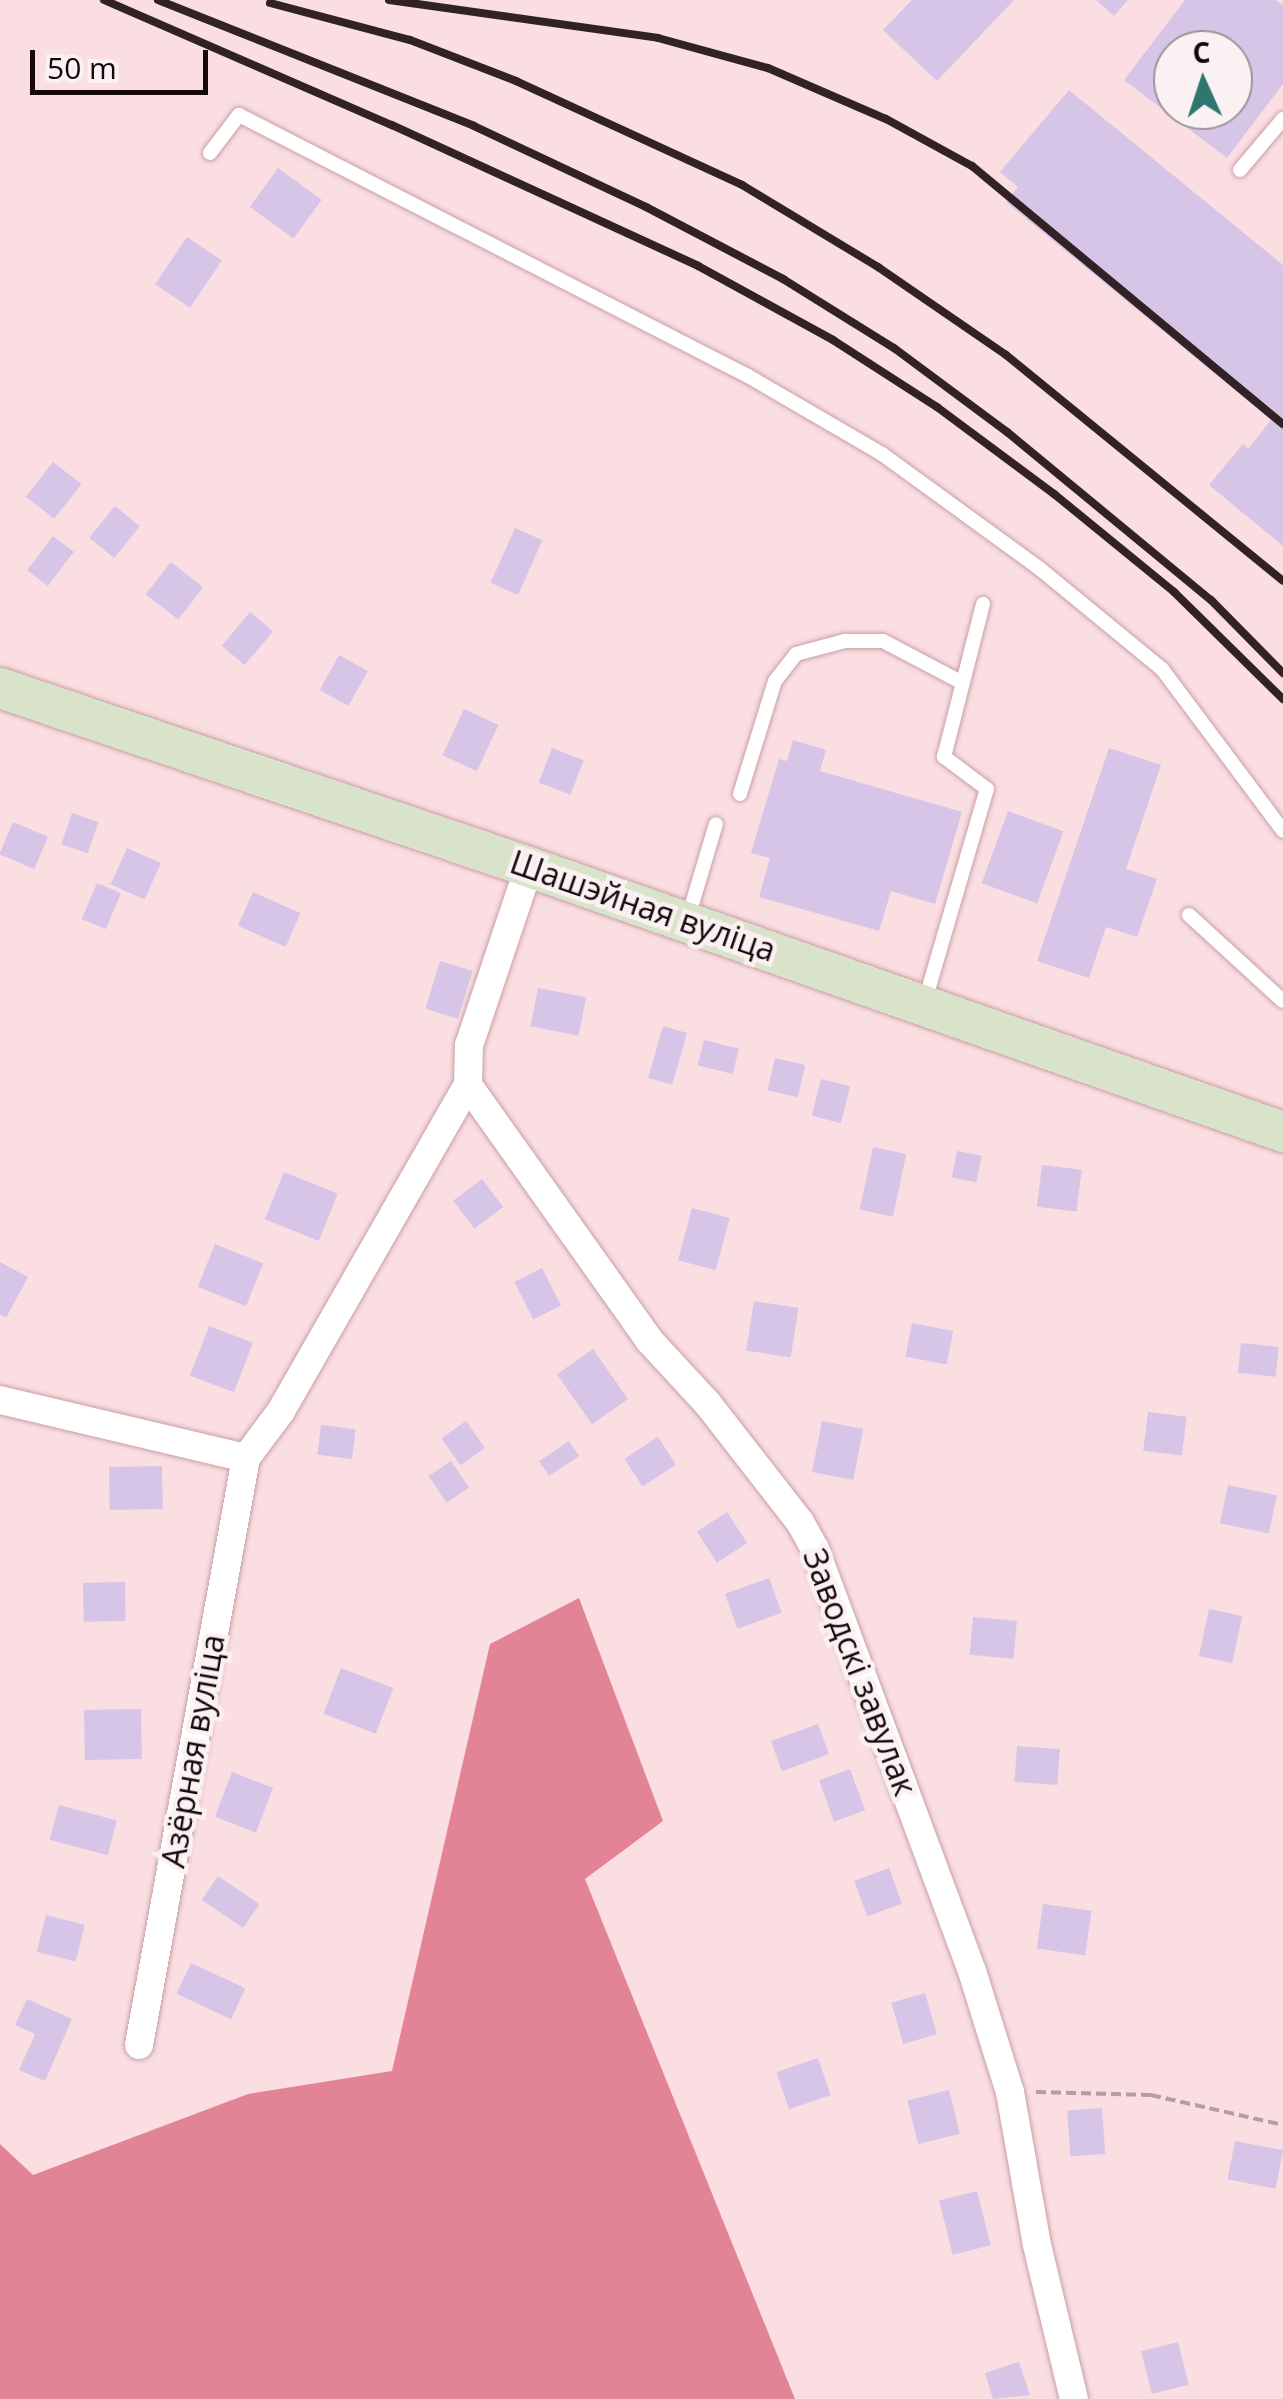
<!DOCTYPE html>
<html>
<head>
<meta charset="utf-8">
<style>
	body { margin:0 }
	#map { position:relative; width:1283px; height:2399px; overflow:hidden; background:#fadee2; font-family:"Open Sans",sans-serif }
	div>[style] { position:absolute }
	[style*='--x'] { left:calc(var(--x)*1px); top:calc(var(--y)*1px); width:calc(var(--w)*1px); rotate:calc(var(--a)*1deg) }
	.forest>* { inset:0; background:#e38496 }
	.building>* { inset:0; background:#d6c5e7; transform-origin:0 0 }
	.path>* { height:4px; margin-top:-2px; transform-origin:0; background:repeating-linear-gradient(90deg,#b59da1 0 10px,transparent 0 15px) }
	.roads { filter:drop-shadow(0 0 2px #c99fa5) drop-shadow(0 0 2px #c99fa5) }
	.service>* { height:14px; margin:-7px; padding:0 7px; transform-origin:7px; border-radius:7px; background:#fff }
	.minor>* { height:28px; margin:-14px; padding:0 14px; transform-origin:14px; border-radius:14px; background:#fff }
	.secondary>* { height:40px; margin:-20px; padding:0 20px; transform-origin:20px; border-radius:20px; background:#d9e3ca }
	.rail>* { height:8px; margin:-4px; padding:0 4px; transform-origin:4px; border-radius:4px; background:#322225 }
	span { translate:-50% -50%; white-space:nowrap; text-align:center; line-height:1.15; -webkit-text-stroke:9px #faf1f2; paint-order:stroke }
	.street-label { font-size:32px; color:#15070a }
	.north { position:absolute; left:1153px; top:30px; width:100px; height:100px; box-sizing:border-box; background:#faf1f2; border:2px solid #9e9395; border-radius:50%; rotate:357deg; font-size:28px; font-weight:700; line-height:40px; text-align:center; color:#15070a }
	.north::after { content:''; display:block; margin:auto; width:35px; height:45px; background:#2e7771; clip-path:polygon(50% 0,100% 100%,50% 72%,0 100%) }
	.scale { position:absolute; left:30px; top:50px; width:178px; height:45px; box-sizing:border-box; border:5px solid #15070a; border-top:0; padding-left:12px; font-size:30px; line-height:35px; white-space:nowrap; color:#15070a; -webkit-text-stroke:8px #faf1f2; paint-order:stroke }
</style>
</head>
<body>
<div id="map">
	<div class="forest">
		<i style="clip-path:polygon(579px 1598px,663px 1821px,585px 1879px,795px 2399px,0 2399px,0 2144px,33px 2175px,248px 2094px,392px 2071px,490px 1644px)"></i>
	</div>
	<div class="building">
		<i style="clip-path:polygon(912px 0,1014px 0,937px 81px,883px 30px)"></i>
		<i style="clip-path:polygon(1096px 0,1128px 0,1114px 16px)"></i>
		<i style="clip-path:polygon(evenodd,1185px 0,1276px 0,1283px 5px,1283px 84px,1227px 158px,1124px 80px,1185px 0,1173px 50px,1233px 50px,1233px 110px,1173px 110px,1173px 50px)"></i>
		<i style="clip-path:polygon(1069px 90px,1283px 265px,1283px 546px,1209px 485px,1243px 444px,1248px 449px,1271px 420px,1006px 202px,1018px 187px,1000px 172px)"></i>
		<i style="left:278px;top:168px;width:54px;height:48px;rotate:36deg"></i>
		<i style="left:187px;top:237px;width:42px;height:57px;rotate:34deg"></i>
		<i style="left:53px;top:462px;width:36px;height:44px;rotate:38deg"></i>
		<i style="left:115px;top:506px;width:32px;height:41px;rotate:39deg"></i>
		<i style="left:515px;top:528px;width:30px;height:60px;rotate:24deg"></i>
		<i style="left:53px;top:536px;width:26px;height:43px;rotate:37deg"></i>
		<i style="left:171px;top:562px;width:41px;height:41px;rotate:38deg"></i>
		<i style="left:250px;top:612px;width:30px;height:44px;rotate:40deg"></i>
		<i style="left:339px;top:655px;width:33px;height:40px;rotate:29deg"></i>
		<i style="left:464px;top:709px;width:38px;height:51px;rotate:25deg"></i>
		<i style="clip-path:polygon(793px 740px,826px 750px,820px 771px,962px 812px,935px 904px,891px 891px,879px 931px,759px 897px,770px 858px,751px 853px,779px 759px,787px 761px)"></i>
		<i style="left:552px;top:748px;width:34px;height:37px;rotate:21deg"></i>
		<i style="clip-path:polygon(1109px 748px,1161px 765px,1126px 869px,1157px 879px,1137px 937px,1106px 927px,1089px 978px,1037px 961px)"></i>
		<i style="left:1008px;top:811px;width:59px;height:77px;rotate:20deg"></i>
		<i style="left:72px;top:813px;width:28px;height:33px;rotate:19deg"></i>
		<i style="left:13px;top:822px;width:38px;height:35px;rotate:23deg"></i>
		<i style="left:127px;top:848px;width:37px;height:40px;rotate:24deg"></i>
		<i style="left:97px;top:883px;width:26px;height:39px;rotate:23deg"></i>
		<i style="left:253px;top:892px;width:52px;height:37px;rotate:24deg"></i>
		<i style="left:440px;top:961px;width:34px;height:50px;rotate:17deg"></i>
		<i style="left:538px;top:988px;width:49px;height:39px;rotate:11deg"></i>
		<i style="left:663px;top:1026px;width:25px;height:54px;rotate:16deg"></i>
		<i style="left:704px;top:1040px;width:36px;height:26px;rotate:14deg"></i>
		<i style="left:775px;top:1058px;width:31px;height:33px;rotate:13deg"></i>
		<i style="left:821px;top:1079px;width:30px;height:38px;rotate:14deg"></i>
		<i style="left:873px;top:1147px;width:34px;height:64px;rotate:12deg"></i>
		<i style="left:957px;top:1151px;width:25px;height:27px;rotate:11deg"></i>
		<i style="left:1042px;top:1165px;width:40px;height:42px;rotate:7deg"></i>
		<i style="left:284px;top:1172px;width:58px;height:51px;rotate:22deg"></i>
		<i style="left:482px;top:1179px;width:35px;height:36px;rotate:53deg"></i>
		<i style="left:692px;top:1208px;width:39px;height:54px;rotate:15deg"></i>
		<i style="left:215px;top:1244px;width:52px;height:46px;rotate:22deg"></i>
		<i style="clip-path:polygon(0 1262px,28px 1277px,6px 1318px,0 1314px)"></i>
		<i style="left:542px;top:1268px;width:42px;height:31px;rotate:63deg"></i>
		<i style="left:754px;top:1301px;width:45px;height:50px;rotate:9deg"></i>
		<i style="left:912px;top:1323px;width:42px;height:34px;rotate:11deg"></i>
		<i style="left:209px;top:1326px;width:47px;height:53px;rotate:21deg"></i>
		<i style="left:1241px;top:1343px;width:38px;height:30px;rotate:6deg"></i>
		<i style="left:593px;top:1349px;width:61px;height:44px;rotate:55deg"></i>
		<i style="left:1148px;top:1412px;width:39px;height:39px;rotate:7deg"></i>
		<i style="left:466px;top:1421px;width:33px;height:30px;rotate:55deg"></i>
		<i style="left:822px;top:1421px;width:42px;height:52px;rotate:11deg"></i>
		<i style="left:321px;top:1425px;width:35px;height:30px;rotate:7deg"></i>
		<i style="left:658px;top:1437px;width:33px;height:40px;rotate:57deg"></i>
		<i style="left:569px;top:1441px;width:18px;height:36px;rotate:56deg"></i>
		<i style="left:451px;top:1461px;width:32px;height:27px;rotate:56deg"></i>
		<i style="left:162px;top:1466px;width:43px;height:53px;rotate:89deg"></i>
		<i style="left:1228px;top:1485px;width:50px;height:39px;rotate:12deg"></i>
		<i style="left:727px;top:1512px;width:37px;height:36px;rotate:57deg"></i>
		<i style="left:769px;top:1578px;width:37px;height:47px;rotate:70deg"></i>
		<i style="left:125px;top:1582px;width:39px;height:42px;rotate:89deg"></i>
		<i style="left:1209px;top:1609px;width:34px;height:48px;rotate:12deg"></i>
		<i style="left:973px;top:1617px;width:44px;height:38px;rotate:5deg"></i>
		<i style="left:341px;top:1668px;width:56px;height:49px;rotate:21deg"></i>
		<i style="left:141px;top:1709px;width:50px;height:57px;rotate:89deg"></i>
		<i style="left:818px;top:1724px;width:32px;height:50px;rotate:70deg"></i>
		<i style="left:1017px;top:1746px;width:43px;height:36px;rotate:4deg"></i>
		<i style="left:850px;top:1769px;width:44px;height:33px;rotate:70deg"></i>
		<i style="left:232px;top:1772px;width:44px;height:48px;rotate:21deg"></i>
		<i style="left:59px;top:1805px;width:60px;height:36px;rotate:15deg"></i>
		<i style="left:889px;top:1868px;width:38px;height:37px;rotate:70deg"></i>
		<i style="left:218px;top:1876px;width:50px;height:29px;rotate:34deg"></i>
		<i style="left:1043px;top:1904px;width:49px;height:45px;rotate:8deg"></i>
		<i style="left:46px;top:1915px;width:40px;height:38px;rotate:14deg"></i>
		<i style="left:191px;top:1963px;width:60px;height:34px;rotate:25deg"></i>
		<i style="left:925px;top:1993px;width:43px;height:35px;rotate:74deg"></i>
		<i style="clip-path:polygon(27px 1999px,72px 2019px,45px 2081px,19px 2070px,35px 2034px,15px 2025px)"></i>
		<i style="left:818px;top:2058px;width:39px;height:44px;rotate:71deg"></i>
		<i style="left:949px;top:2090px;width:45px;height:43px;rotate:76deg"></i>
		<i style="left:1102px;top:2108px;width:46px;height:35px;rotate:86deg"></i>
		<i style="left:1235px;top:2141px;width:49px;height:39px;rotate:11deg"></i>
		<i style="left:977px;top:2191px;width:56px;height:39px;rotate:76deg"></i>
		<i style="left:1178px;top:2342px;width:44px;height:38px;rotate:76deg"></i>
		<i style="clip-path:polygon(1019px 2362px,1030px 2395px,993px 2399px,985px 2373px)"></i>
	</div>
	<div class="path">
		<i style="--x:1036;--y:2092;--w:115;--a:1.5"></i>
		<i style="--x:1151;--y:2095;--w:135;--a:12.8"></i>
	</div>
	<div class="roads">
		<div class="service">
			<i style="--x:210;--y:153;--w:48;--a:-52.7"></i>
			<i style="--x:239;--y:115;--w:572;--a:27.15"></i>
			<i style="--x:748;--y:376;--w:155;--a:30.2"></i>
			<i style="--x:882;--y:454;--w:194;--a:36"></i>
			<i style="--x:1039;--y:568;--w:159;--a:39.4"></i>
			<i style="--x:1162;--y:669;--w:202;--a:53.2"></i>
			<i style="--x:1240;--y:170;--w:67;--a:-49.9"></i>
			<i style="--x:740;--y:794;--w:118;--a:-72.8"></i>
			<i style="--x:775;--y:681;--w:34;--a:-52"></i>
			<i style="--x:796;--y:654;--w:51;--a:-14.9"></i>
			<i style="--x:845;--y:641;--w:38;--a:0"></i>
			<i style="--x:883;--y:641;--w:90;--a:27.7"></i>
			<i style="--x:1189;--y:915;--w:127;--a:42.5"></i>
			<i style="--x:687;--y:921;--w:101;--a:-73.4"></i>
			<i style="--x:924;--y:1004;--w:224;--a:-73.7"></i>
			<i style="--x:987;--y:789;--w:54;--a:-143.3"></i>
			<i style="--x:944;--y:757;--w:158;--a:-75.7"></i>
		</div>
		<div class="minor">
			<i style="--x:529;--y:867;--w:188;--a:108.6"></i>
			<i style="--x:469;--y:1045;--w:40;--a:91.4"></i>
			<i style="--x:468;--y:1085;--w:313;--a:54.6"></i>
			<i style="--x:649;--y:1340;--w:87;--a:47.3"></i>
			<i style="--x:708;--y:1404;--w:150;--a:52.1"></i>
			<i style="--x:800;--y:1522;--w:31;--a:61"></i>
			<i style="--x:815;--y:1549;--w:450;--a:69.6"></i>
			<i style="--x:972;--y:1971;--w:127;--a:72.6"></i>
			<i style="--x:1010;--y:2092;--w:155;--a:80"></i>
			<i style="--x:1037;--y:2245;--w:158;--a:76.5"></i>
			<i style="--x:0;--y:1400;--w:253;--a:13.3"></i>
			<i style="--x:246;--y:1458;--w:59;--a:-53.3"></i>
			<i style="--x:281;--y:1411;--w:376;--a:-60.2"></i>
			<i style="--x:139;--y:2045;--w:597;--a:-79.67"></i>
		</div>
		<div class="secondary">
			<i style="--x:0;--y:688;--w:558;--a:18.69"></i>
			<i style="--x:529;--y:867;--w:799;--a:19.36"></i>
		</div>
	</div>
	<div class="rail">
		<i style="--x:104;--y:0;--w:314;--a:23.5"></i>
		<i style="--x:392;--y:125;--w:337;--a:24.7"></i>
		<i style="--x:698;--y:266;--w:154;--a:28.7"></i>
		<i style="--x:833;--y:340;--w:124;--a:32.8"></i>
		<i style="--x:937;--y:407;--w:146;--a:36.6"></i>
		<i style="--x:1054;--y:494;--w:155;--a:39.2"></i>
		<i style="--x:1174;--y:592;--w:153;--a:44.5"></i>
		<i style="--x:158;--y:0;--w:340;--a:21.7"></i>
		<i style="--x:474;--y:126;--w:190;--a:25.2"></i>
		<i style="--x:646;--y:207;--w:155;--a:27.7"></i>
		<i style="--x:783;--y:279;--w:131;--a:31.9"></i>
		<i style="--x:894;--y:348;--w:141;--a:36.6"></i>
		<i style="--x:1007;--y:432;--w:264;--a:39.5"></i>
		<i style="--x:1211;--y:600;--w:103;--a:45.4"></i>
		<i style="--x:389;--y:0;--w:272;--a:8"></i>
		<i style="--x:658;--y:38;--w:114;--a:15.3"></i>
		<i style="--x:768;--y:68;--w:129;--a:23.4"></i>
		<i style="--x:886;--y:119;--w:98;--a:28.7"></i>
		<i style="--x:972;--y:166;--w:404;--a:39.7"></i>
		<i style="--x:270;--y:3;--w:145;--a:14.8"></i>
		<i style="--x:410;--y:40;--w:114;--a:21.1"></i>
		<i style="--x:516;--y:81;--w:249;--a:24.7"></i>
		<i style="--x:742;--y:185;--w:159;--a:31.1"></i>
		<i style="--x:878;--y:267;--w:155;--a:34.5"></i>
		<i style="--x:1006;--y:355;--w:357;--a:39.2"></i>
	</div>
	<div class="street-label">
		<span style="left:643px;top:906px;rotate:19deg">Шашэйная вуліца</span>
		<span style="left:860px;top:1672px;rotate:69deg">Заводскі завулак</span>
		<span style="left:193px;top:1751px;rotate:-80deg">Азёрная вуліца</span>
	</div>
	<div class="north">С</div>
	<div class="scale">50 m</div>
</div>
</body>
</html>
